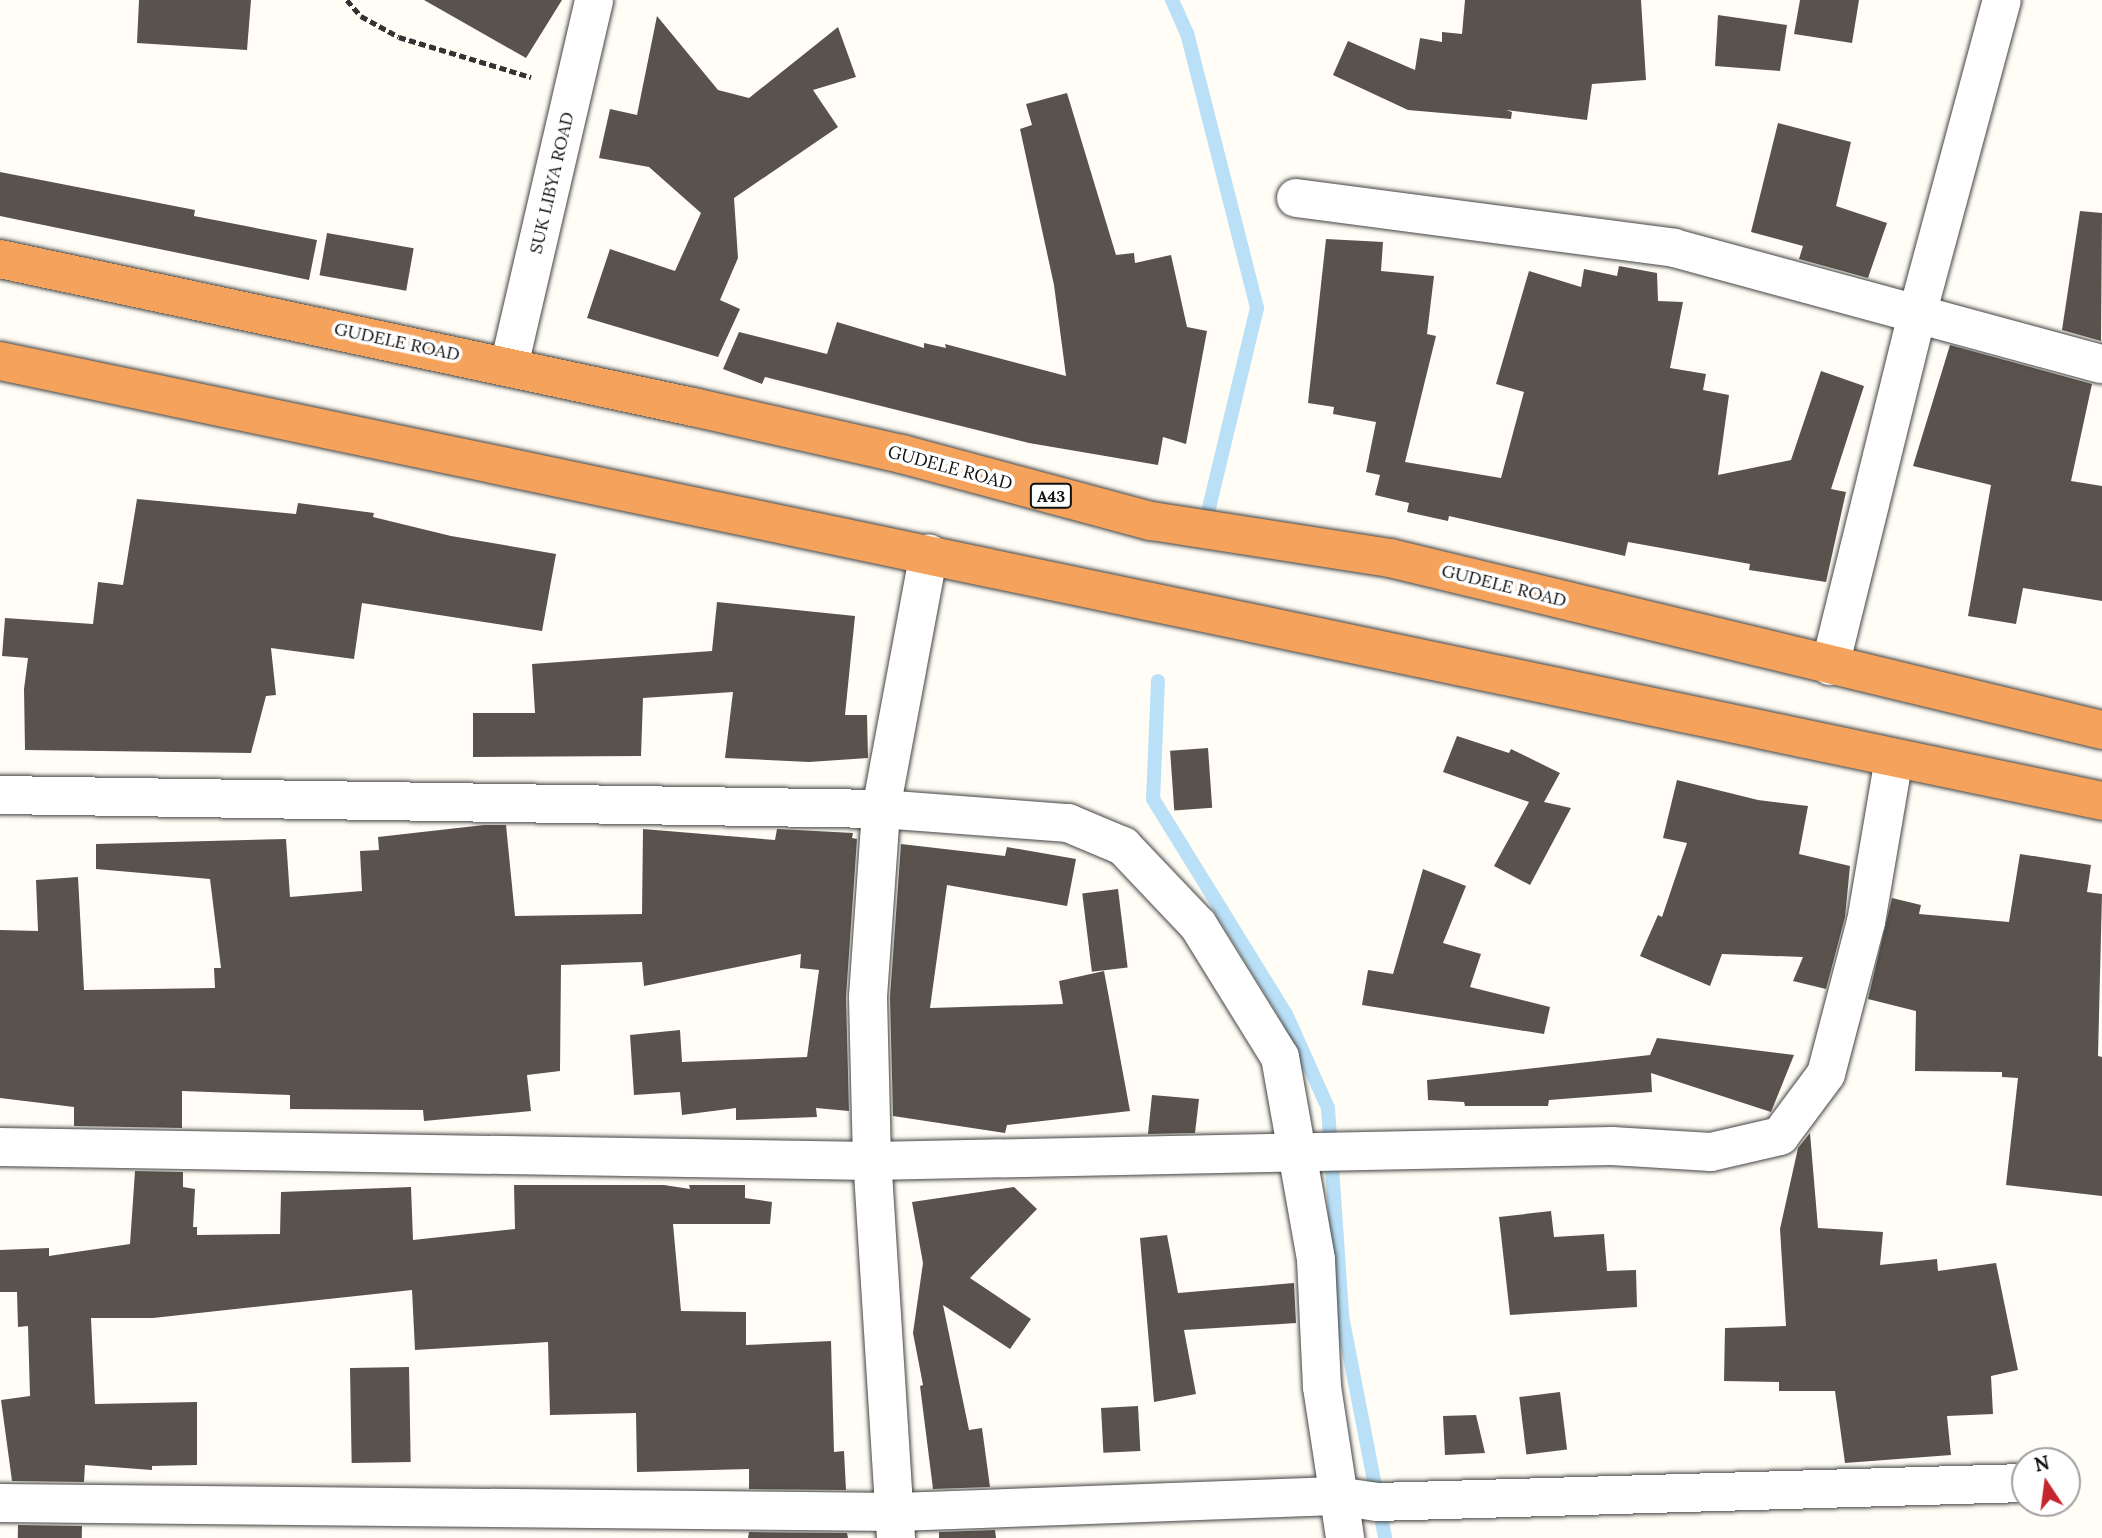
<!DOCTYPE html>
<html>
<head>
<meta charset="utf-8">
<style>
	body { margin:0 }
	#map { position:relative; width:2102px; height:1538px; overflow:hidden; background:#fffdf5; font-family:Lora,serif }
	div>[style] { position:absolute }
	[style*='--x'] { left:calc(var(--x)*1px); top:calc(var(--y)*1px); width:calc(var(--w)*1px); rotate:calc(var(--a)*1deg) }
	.stream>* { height:14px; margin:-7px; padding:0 7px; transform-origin:7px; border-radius:7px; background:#b9e0f7 }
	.building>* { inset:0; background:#5a524d; transform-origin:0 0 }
	.path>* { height:4.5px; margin-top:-2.25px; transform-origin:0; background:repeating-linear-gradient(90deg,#333 0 7px,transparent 0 10.5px) }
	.roads { filter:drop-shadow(0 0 2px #444) drop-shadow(0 0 2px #444) }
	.street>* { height:38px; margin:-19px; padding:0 19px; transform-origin:19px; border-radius:19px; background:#fff }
	.highway>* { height:38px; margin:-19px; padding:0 19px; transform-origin:19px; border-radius:19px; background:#f5a25d }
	span { translate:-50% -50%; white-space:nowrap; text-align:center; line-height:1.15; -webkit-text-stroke:7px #fff; paint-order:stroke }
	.shield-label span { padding:2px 5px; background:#fff; border:2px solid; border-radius:5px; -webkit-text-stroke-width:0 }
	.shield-label { font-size:16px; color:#111; font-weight:700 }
	.street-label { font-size:18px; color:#111 }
	.north { position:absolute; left:2011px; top:1447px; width:70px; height:70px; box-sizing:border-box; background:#fff; border:2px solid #a0a0a0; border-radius:50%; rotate:347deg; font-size:19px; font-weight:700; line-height:28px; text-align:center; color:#111 }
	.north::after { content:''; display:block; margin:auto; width:24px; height:32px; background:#c4262e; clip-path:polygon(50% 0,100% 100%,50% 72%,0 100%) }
</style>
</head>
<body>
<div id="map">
	<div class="stream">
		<i style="--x:1172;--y:0;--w:36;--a:66"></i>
		<i style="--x:1187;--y:33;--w:284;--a:75.7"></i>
		<i style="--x:1257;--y:308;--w:222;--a:103.5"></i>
		<i style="--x:1158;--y:681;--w:118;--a:92.4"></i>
		<i style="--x:1153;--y:799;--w:253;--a:58.3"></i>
		<i style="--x:1286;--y:1014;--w:103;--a:65.9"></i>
		<i style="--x:1328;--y:1108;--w:208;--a:86.1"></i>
		<i style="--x:1342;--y:1316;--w:226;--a:79"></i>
	</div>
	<div class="building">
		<i style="clip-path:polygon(139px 0,251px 0,247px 50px,137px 43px)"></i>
		<i style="clip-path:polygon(424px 0,562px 0,526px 58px)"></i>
		<i style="clip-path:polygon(1465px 0,1641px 0,1646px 80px,1592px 84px,1587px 120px,1506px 110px,1512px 112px,1511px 119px,1408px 110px,1333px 75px,1348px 41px,1415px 70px,1420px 38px,1442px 42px,1442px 32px,1462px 34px)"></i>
		<i style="clip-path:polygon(1800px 0,1859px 0,1852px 43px,1794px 34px)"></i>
		<i style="clip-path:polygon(1718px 15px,1787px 25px,1780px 71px,1715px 66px)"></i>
		<i style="clip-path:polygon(657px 16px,718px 90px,749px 98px,838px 27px,856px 77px,813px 90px,838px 127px,734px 198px,738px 258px,720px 300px,740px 309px,718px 357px,587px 318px,610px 249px,675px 271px,701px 213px,649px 167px,599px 158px,610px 109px,637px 115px)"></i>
		<i style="clip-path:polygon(1067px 93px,1116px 255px,1134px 253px,1135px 263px,1171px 255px,1187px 327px,1207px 331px,1186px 444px,1163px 437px,1158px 465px,1029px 443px,765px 377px,762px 384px,723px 369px,739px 332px,827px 354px,837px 322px,924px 348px,924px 343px,946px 348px,945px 344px,1066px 376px,1054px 285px,1020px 129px,1032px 125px,1026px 104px)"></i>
		<i style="clip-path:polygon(1778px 123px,1851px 142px,1836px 206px,1887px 223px,1868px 278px,1799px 259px,1803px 246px,1751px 232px)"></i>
		<i style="clip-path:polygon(0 172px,195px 210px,194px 216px,317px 240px,309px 280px,0 216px)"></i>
		<i style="clip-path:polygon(2080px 211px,2102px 213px,2101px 341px,2062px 330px)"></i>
		<i style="left:327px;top:233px;width:88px;height:43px;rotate:10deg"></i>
		<i style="clip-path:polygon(1326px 239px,1383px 242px,1381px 271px,1434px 276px,1427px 334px,1436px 336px,1405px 462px,1501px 478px,1524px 392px,1496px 384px,1529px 271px,1581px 287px,1584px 269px,1617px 276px,1619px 266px,1657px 273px,1658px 301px,1683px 302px,1670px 368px,1706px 374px,1703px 390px,1729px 395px,1718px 475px,1791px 460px,1821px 371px,1864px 386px,1831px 489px,1846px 492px,1826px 582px,1749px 570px,1750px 564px,1628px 542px,1625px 556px,1449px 516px,1448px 521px,1407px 512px,1409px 503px,1375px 495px,1380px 475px,1366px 472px,1376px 422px,1333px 414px,1334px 407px,1308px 403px)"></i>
		<i style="clip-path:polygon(1950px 345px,2092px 384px,2071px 481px,2102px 486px,2102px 601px,2023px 588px,2016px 624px,1968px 616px,1991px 485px,1913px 466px)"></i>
		<i style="clip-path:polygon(137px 499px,296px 514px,298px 503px,374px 513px,373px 517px,451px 536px,556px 554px,542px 631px,362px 603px,354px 659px,271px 648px,276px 695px,266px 696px,251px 753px,25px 750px,24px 689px,28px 658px,2px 656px,5px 618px,93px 624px,98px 582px,123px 585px)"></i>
		<i style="clip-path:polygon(717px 602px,855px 616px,845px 715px,867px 715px,868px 758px,809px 762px,725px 758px,733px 692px,643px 698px,641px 756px,473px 757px,473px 713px,535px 713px,532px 664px,712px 651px)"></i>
		<i style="clip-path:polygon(1457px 736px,1509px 753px,1511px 749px,1560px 773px,1544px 802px,1571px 808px,1530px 885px,1494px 866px,1529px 802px,1443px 772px)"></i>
		<i style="left:1208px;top:748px;width:60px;height:38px;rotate:86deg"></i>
		<i style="clip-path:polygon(1677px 780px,1758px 800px,1808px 806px,1799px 854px,1850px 866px,1845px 917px,1826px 989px,1793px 981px,1803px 957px,1722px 954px,1710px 986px,1640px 956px,1658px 915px,1662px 917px,1687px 843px,1663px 838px)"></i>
		<i style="clip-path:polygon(484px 825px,506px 825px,515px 916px,642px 914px,643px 829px,775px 840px,777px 829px,853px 833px,852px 838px,857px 839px,846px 997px,849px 1111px,816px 1108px,817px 1117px,736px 1120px,736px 1108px,682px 1115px,680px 1092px,634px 1095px,630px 1035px,680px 1030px,682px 1062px,807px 1057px,819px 970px,800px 968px,801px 954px,644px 986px,642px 962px,561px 965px,560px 1071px,527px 1075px,531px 1111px,424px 1121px,423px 1110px,290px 1109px,290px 1095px,182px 1091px,182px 1128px,74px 1126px,74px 1107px,0 1098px,0 930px,38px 931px,36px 880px,78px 877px,84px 990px,215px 988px,214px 968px,221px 968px,210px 879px,96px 869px,96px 844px,286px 839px,290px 897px,362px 891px,360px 851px,379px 850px,378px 837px)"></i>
		<i style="clip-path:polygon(901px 844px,1005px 856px,1007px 847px,1076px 859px,1067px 906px,947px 885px,930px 1008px,1063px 1004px,1059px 981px,1104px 971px,1130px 1111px,1007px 1125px,1005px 1133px,893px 1116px,890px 997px)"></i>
		<i style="clip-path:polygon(2020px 854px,2091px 865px,2087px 892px,2102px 894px,2098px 1056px,2102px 1057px,2102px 1196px,2006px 1185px,2018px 1078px,2002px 1077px,2002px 1072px,1915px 1071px,1916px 1011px,1868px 999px,1892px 898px,1921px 905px,1919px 914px,2009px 922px)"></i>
		<i style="clip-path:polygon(1423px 869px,1466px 886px,1443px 943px,1481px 954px,1470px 987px,1550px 1007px,1544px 1034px,1362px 1005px,1368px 970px,1393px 974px)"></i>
		<i style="left:1118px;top:889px;width:79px;height:36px;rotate:83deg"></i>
		<i style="clip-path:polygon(1657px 1038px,1794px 1055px,1771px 1112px,1651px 1073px,1652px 1092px,1549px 1100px,1548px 1106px,1465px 1106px,1464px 1102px,1428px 1100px,1427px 1080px,1650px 1055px)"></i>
		<i style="clip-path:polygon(1152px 1095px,1199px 1099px,1195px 1133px,1148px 1134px)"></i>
		<i style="clip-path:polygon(1810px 1133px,1818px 1228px,1883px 1232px,1880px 1265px,1937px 1259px,1938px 1271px,1996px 1263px,2018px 1370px,1991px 1376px,1993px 1414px,1947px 1416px,1951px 1455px,1845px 1463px,1835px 1391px,1779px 1391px,1779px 1382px,1724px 1381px,1725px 1328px,1786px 1326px,1780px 1229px,1798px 1148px)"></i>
		<i style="clip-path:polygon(135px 1171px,183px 1172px,183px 1187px,195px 1189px,193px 1227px,197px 1227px,197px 1235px,280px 1234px,281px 1192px,411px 1187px,413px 1240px,515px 1229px,514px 1185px,664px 1185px,690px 1189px,689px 1185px,745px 1185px,745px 1198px,772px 1202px,770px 1224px,673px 1224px,681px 1311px,746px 1312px,746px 1345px,831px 1341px,834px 1452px,844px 1451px,846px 1490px,749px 1489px,749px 1469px,637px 1472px,636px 1413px,550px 1415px,548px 1342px,415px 1350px,412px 1290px,153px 1318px,91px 1318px,95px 1404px,197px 1402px,197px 1465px,152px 1466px,152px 1470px,85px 1465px,84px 1482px,12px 1481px,1px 1400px,30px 1396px,28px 1326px,18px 1327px,17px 1292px,0 1292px,0 1250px,49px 1248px,49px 1256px,130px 1244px)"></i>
		<i style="clip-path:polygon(1014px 1187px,1037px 1209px,970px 1278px,1031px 1319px,1010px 1349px,943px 1305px,969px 1430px,982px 1428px,990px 1487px,933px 1489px,920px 1386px,923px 1385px,913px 1333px,923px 1263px,912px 1202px)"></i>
		<i style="clip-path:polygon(1551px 1211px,1554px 1237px,1604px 1234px,1607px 1271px,1636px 1270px,1637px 1307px,1510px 1315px,1499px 1217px)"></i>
		<i style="clip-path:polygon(1167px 1235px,1178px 1293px,1294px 1283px,1296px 1323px,1184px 1330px,1196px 1394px,1154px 1402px,1140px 1238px)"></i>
		<i style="left:409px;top:1367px;width:95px;height:59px;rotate:89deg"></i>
		<i style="left:1560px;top:1392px;width:58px;height:41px;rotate:83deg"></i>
		<i style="left:1138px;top:1406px;width:45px;height:37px;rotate:87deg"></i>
		<i style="clip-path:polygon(1476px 1415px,1485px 1453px,1445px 1455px,1443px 1416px)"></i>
		<i style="left:18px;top:1525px;width:64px;height:13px;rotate:1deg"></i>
		<i style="clip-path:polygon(995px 1530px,996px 1538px,939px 1538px,939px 1532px)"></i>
		<i style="clip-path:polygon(749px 1532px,847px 1533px,848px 1538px,748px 1538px)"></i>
	</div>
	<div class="path">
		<i style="--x:347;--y:0;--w:21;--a:49"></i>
		<i style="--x:361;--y:16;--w:43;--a:28.9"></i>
		<i style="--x:399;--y:37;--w:138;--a:16.9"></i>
	</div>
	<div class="roads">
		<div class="street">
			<i style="--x:1296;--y:198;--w:381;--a:7.5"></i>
			<i style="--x:1674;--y:248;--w:443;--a:15.2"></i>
			<i style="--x:509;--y:366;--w:376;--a:-76.9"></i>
			<i style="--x:1830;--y:666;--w:366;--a:-76.1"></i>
			<i style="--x:1918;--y:311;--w:322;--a:-74.9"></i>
			<i style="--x:0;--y:795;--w:881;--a:0.91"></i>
			<i style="--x:881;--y:809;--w:188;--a:4.3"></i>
			<i style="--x:1068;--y:823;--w:60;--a:22.7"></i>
			<i style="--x:1123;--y:846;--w:109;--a:46.5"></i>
			<i style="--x:1198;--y:925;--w:155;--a:58.2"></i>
			<i style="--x:1280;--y:1057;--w:206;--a:79.9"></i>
			<i style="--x:1316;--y:1260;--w:127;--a:87.3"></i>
			<i style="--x:1322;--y:1387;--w:153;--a:81.3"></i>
			<i style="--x:0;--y:1147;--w:872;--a:0.92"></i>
			<i style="--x:872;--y:1161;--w:740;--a:-1.16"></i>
			<i style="--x:1612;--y:1146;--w:99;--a:3.5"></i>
			<i style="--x:1711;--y:1152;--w:71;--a:-13.1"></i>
			<i style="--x:1780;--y:1136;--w:77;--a:-53.4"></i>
			<i style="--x:1826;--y:1074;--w:157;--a:-75.3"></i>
			<i style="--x:1866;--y:922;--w:165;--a:-80.3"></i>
			<i style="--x:0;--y:1503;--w:897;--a:0.57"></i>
			<i style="--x:897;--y:1512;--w:439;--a:-2.1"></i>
			<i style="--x:1336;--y:1496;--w:41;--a:8.3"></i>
			<i style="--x:1377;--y:1502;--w:648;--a:-1.68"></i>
			<i style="--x:896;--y:1538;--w:378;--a:-93.6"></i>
			<i style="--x:872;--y:1161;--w:164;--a:-91.4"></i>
			<i style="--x:868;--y:997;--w:188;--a:-86"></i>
			<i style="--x:881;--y:809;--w:260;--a:-79.4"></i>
		</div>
		<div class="highway">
			<i style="--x:0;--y:259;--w:709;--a:12.06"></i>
			<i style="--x:693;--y:407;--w:214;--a:12.7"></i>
			<i style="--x:902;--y:454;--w:258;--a:15.1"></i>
			<i style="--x:1151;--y:521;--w:242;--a:8.8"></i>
			<i style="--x:1390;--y:558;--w:732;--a:13.58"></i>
			<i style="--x:0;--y:361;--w:2148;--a:11.82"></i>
		</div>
	</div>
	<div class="shield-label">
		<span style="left:1051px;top:496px">A43</span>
	</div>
	<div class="street-label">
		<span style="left:552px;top:183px;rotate:-77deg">SUK LIBYA ROAD</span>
		<span style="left:397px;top:342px;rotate:12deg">GUDELE ROAD</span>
		<span style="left:950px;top:468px;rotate:15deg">GUDELE ROAD</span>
		<span style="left:1504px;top:586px;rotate:14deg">GUDELE ROAD</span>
	</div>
	<div class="north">N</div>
</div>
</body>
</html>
